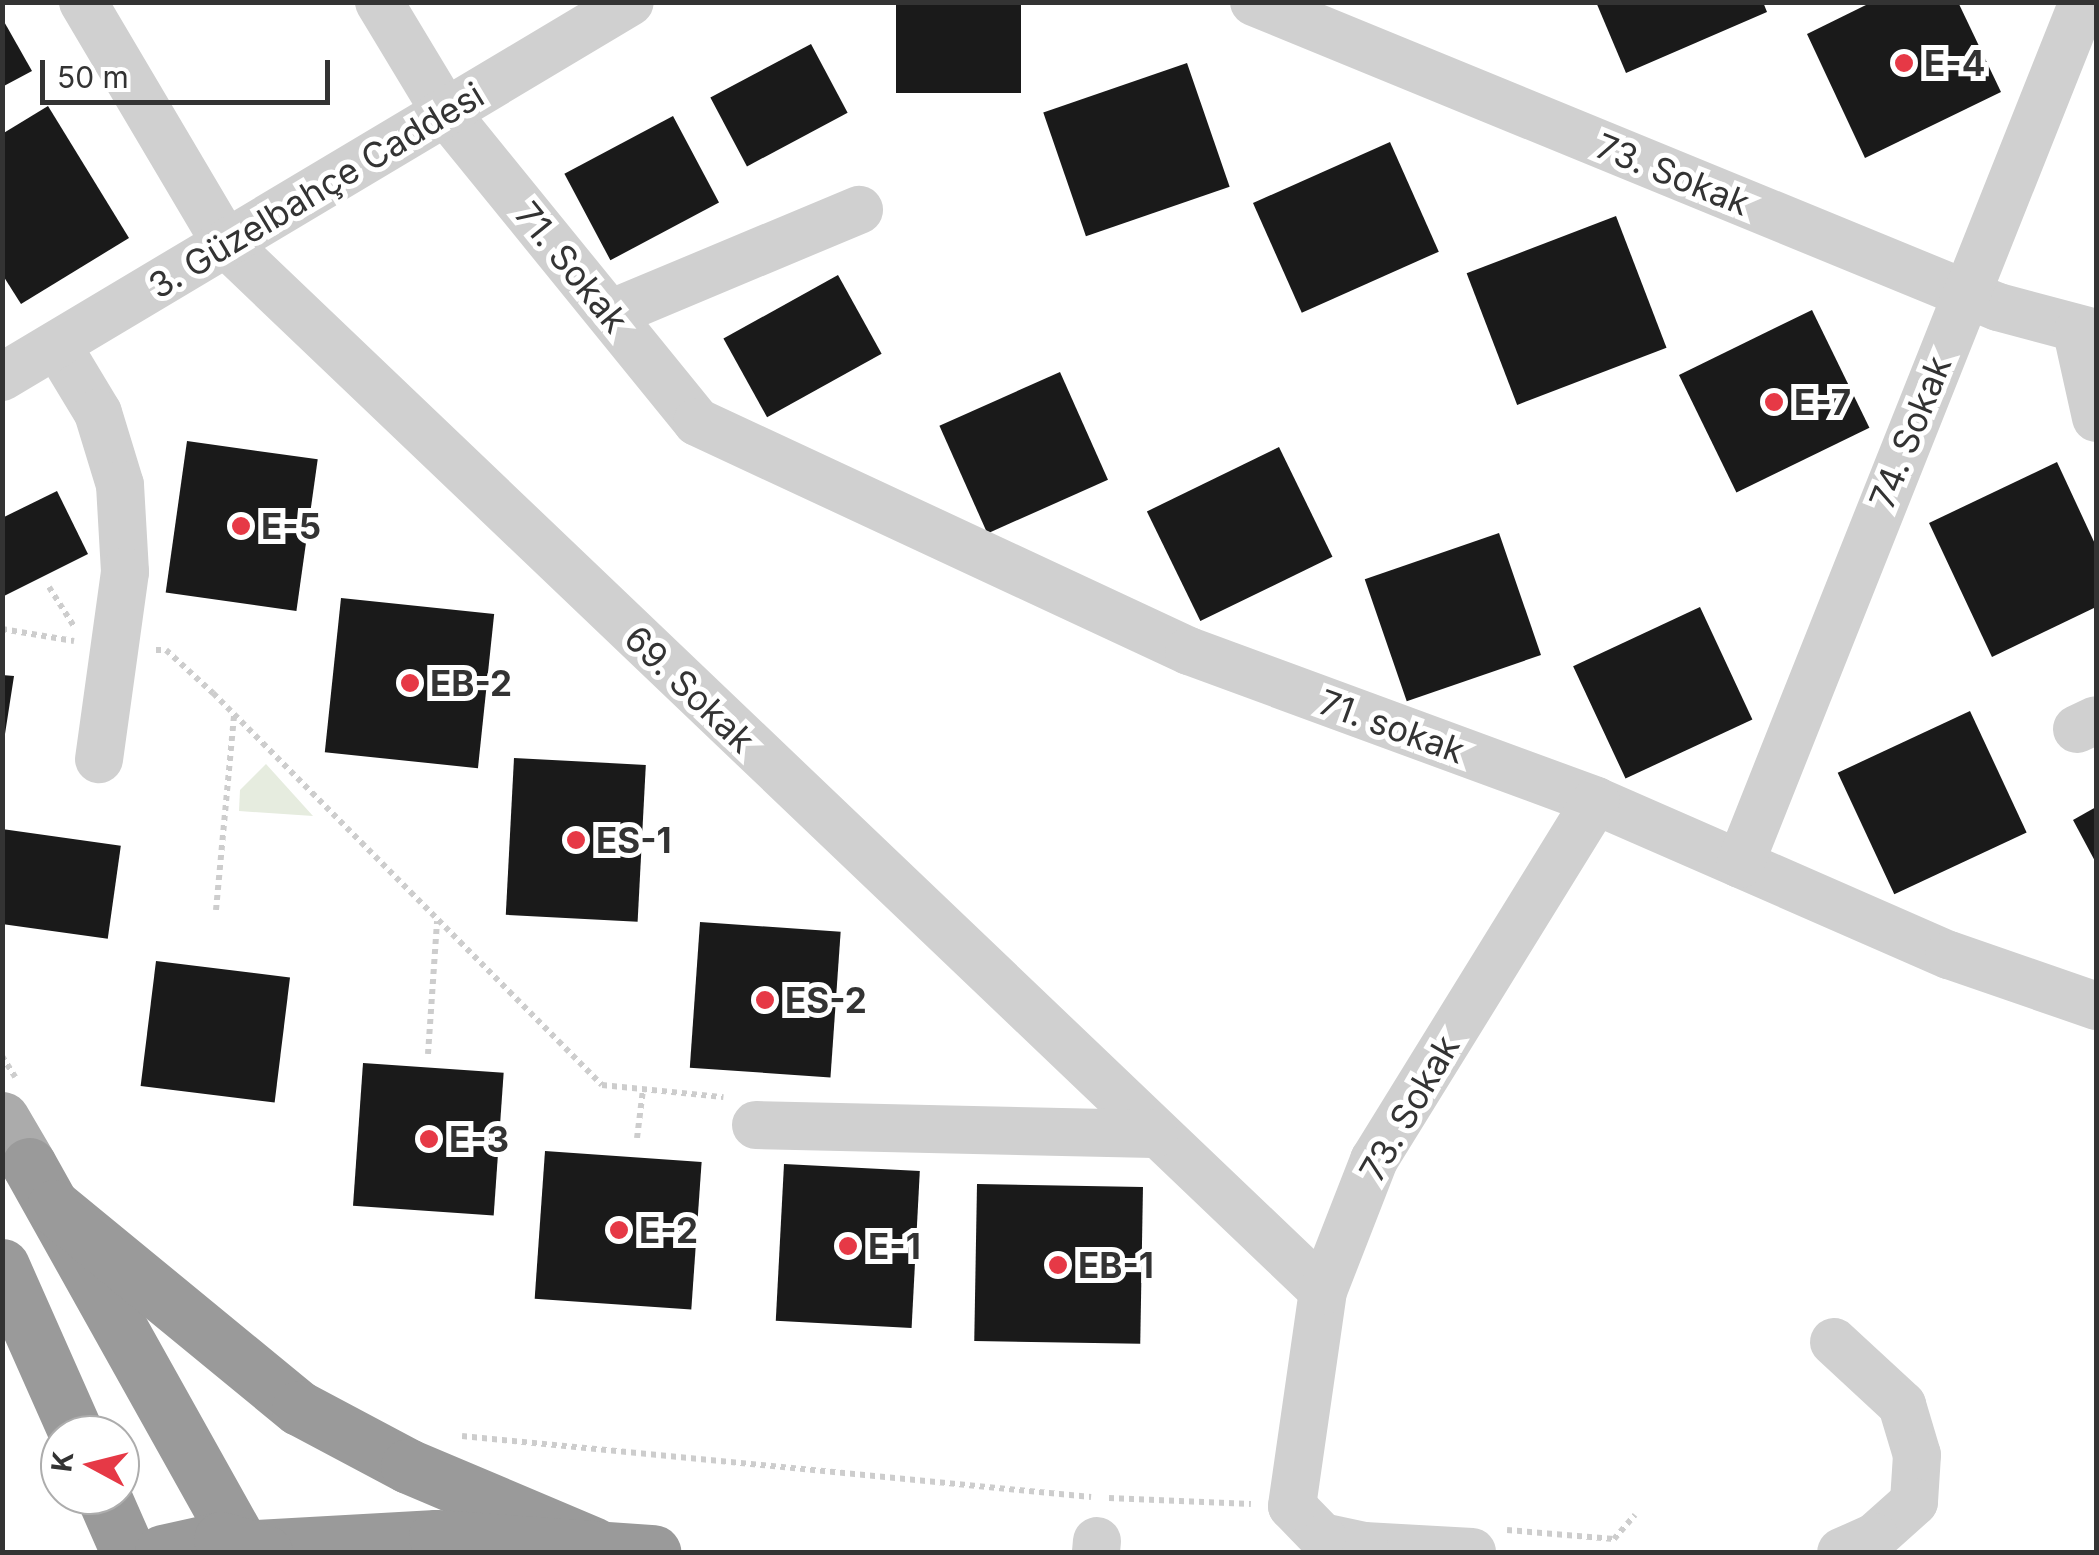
<!DOCTYPE html>
<html>
<head>
<meta charset="utf-8">
<style>
	body { margin:0 }
	#map { position:relative; width:2099px; height:1555px; overflow:hidden; background:#fff; font-family:Inter,sans-serif }
	div>[style] { position:absolute }
	[style*='--x'] { left:calc(var(--x)*1px); top:calc(var(--y)*1px); width:calc(var(--w)*1px); rotate:calc(var(--a)*1deg) }
	.green>* { inset:0; background:#e6ecdf }
	.building>* { inset:0; background:#1a1a1a; transform-origin:0 0 }
	.path>* { height:6px; margin-top:-3px; transform-origin:0; background:repeating-linear-gradient(90deg,#cdcdcd 0 5px,transparent 0 10px) }
	.minor>* { height:48px; margin:-24px; padding:0 24px; transform-origin:24px; border-radius:24px; background:#d0d0d0 }
	.major>* { height:55px; margin:-27.5px; padding:0 27.5px; transform-origin:27.5px; border-radius:27.5px; background:#ababab }
	.highway>* { height:55px; margin:-27.5px; padding:0 27.5px; transform-origin:27.5px; border-radius:27.5px; background:#9a9a9a }
	.dots>* { width:28px; height:28px; translate:-50% -50%; box-sizing:border-box; border:5px solid #fff; border-radius:50% }
	span { translate:-50% -50%; white-space:nowrap; text-align:center; line-height:1.15; -webkit-text-stroke:10px #fff; paint-order:stroke }
	.poi-label { font-size:35px; color:#333; font-weight:700 }
	.left { translate:0 -50%; text-align:left }
	.street-label { font-size:35px; color:#333 }
	.frame { position:absolute; inset:0; border:5px solid #333; pointer-events:none }
	.north { position:absolute; left:40px; top:1415px; width:100px; height:100px; box-sizing:border-box; background:#fff; border:2px solid #adadad; border-radius:50%; rotate:277deg; font-size:28px; font-weight:700; line-height:40px; text-align:center; color:#333 }
	.north::after { content:''; display:block; margin:auto; width:35px; height:45px; background:#e63946; clip-path:polygon(50% 0,100% 100%,50% 72%,0 100%) }
	.scale { position:absolute; left:40px; top:60px; width:290px; height:45px; box-sizing:border-box; border:5px solid #333; border-top:0; padding-left:12px; font-size:30px; line-height:35px; white-space:nowrap; color:#333; -webkit-text-stroke:8px #fff; paint-order:stroke }
</style>
</head>
<body>
<div id="map">
	<div class="green">
		<i style="clip-path:polygon(266px 764px,313px 816px,239px 811px,240px 790px)"></i>
	</div>
	<div class="building">
		<i style="left:896px;top:2px;width:125px;height:91px"></i>
		<i style="clip-path:polygon(1596px 2px,1763px 2px,1767px 12px,1626px 73px)"></i>
		<i style="clip-path:polygon(1872px 2px,1958px 2px,2001px 92px,1865px 158px,1807px 34px)"></i>
		<i style="clip-path:polygon(2px 18px,32px 71px,2px 87px)"></i>
		<i style="left:811px;top:44px;width:78px;height:114px;rotate:62deg"></i>
		<i style="left:1187px;top:63px;width:131px;height:152px;rotate:71deg"></i>
		<i style="clip-path:polygon(48px 106px,129px 238px,21px 304px,2px 274px,2px 134px)"></i>
		<i style="left:673px;top:116px;width:98px;height:123px;rotate:62deg"></i>
		<i style="left:1390px;top:142px;width:120px;height:150px;rotate:66deg"></i>
		<i style="left:1616px;top:216px;width:141px;height:160px;rotate:69deg"></i>
		<i style="left:838px;top:275px;width:90px;height:131px;rotate:61deg"></i>
		<i style="left:1812px;top:310px;width:131px;height:148px;rotate:64deg"></i>
		<i style="left:1060px;top:372px;width:118px;height:132px;rotate:66deg"></i>
		<i style="left:187px;top:441px;width:132px;height:153px;rotate:8deg"></i>
		<i style="left:1279px;top:447px;width:122px;height:147px;rotate:64deg"></i>
		<i style="clip-path:polygon(2057px 462px,2096px 546px,2096px 607px,1992px 657px,1929px 523px)"></i>
		<i style="clip-path:polygon(57px 491px,88px 554px,2px 597px,2px 518px)"></i>
		<i style="left:1499px;top:533px;width:129px;height:142px;rotate:71deg"></i>
		<i style="left:341px;top:598px;width:154px;height:155px;rotate:6deg"></i>
		<i style="left:1700px;top:607px;width:124px;height:140px;rotate:65deg"></i>
		<i style="clip-path:polygon(2px 675px,14px 676px,5px 734px,2px 734px)"></i>
		<i style="left:1970px;top:711px;width:134px;height:146px;rotate:65deg"></i>
		<i style="left:514px;top:758px;width:132px;height:157px;rotate:3deg"></i>
		<i style="clip-path:polygon(2096px 807px,2096px 863px,2073px 820px)"></i>
		<i style="left:2px;top:829px;width:120px;height:94px;rotate:8deg"></i>
		<i style="left:700px;top:922px;width:141px;height:146px;rotate:4deg"></i>
		<i style="left:156px;top:961px;width:135px;height:126px;rotate:7deg"></i>
		<i style="left:363px;top:1063px;width:141px;height:143px;rotate:4deg"></i>
		<i style="left:545px;top:1151px;width:157px;height:148px;rotate:4deg"></i>
		<i style="left:784px;top:1164px;width:136px;height:157px;rotate:3deg"></i>
		<i style="left:977px;top:1184px;width:166px;height:157px;rotate:1deg"></i>
	</div>
	<div class="path">
		<i style="--x:49;--y:587;--w:49;--a:57.6"></i>
		<i style="--x:2;--y:629;--w:73;--a:9.5"></i>
		<i style="--x:156;--y:650;--w:10;--a:0"></i>
		<i style="--x:166;--y:650;--w:64;--a:42.5"></i>
		<i style="--x:213;--y:693;--w:552;--a:45.22"></i>
		<i style="--x:602;--y:1085;--w:122;--a:5.7"></i>
		<i style="--x:216;--y:910;--w:195;--a:-84.7"></i>
		<i style="--x:428;--y:1054;--w:133;--a:-86.1"></i>
		<i style="--x:2;--y:1056;--w:25;--a:58"></i>
		<i style="--x:637;--y:1138;--w:48;--a:-82.9"></i>
		<i style="--x:462;--y:1436;--w:632;--a:5.54"></i>
		<i style="--x:1109;--y:1498;--w:142;--a:2.4"></i>
		<i style="--x:1507;--y:1530;--w:107;--a:4.8"></i>
		<i style="--x:1614;--y:1539;--w:32;--a:-49"></i>
	</div>
	<div class="minor">
		<i style="--x:83;--y:2;--w:281;--a:59.4"></i>
		<i style="--x:226;--y:244;--w:1516;--a:43.66"></i>
		<i style="--x:379;--y:2;--w:130;--a:58.9"></i>
		<i style="--x:446;--y:113;--w:398;--a:50.9"></i>
		<i style="--x:697;--y:422;--w:543;--a:24.96"></i>
		<i style="--x:1189;--y:651;--w:434;--a:20.2"></i>
		<i style="--x:1596;--y:801;--w:385;--a:23.6"></i>
		<i style="--x:1949;--y:955;--w:156;--a:19.1"></i>
		<i style="--x:1254;--y:2;--w:804;--a:22.29"></i>
		<i style="--x:1998;--y:307;--w:101;--a:14.9"></i>
		<i style="--x:610;--y:314;--w:270;--a:-22.7"></i>
		<i style="--x:2077;--y:332;--w:88;--a:77.5"></i>
		<i style="--x:57;--y:345;--w:79;--a:58.9"></i>
		<i style="--x:98;--y:413;--w:75;--a:73"></i>
		<i style="--x:120;--y:485;--w:87;--a:86.7"></i>
		<i style="--x:125;--y:572;--w:189;--a:97.9"></i>
		<i style="--x:2;--y:377;--w:731;--a:-30.84"></i>
		<i style="--x:2077;--y:729;--w:21;--a:-25"></i>
		<i style="--x:1740;--y:864;--w:928;--a:-68.3"></i>
		<i style="--x:756;--y:1125;--w:398;--a:1.3"></i>
		<i style="--x:1834;--y:1342;--w:93;--a:42.8"></i>
		<i style="--x:1902;--y:1405;--w:52;--a:73.3"></i>
		<i style="--x:1917;--y:1455;--w:47;--a:93.7"></i>
		<i style="--x:1914;--y:1502;--w:52;--a:138.1"></i>
		<i style="--x:1875;--y:1537;--w:37;--a:156"></i>
		<i style="--x:1096;--y:1552;--w:11;--a:-85"></i>
		<i style="--x:1472;--y:1552;--w:108;--a:-176.8"></i>
		<i style="--x:1364;--y:1546;--w:43;--a:-167.9"></i>
		<i style="--x:1322;--y:1537;--w:43;--a:-134.1"></i>
		<i style="--x:1292;--y:1506;--w:217;--a:-81.8"></i>
		<i style="--x:1323;--y:1291;--w:141;--a:-68.7"></i>
		<i style="--x:1374;--y:1160;--w:422;--a:-58.3"></i>
	</div>
	<div class="major">
		<i style="--x:2;--y:1119;--w:53;--a:59.6"></i>
	</div>
	<div class="highway">
		<i style="--x:29;--y:1165;--w:433;--a:60.8"></i>
		<i style="--x:54;--y:1207;--w:317;--a:39.4"></i>
		<i style="--x:299;--y:1408;--w:123;--a:28"></i>
		<i style="--x:408;--y:1466;--w:201;--a:22.9"></i>
		<i style="--x:2;--y:1266;--w:185;--a:66.1"></i>
		<i style="--x:103;--y:1495;--w:62;--a:66.3"></i>
		<i style="--x:257;--y:1547;--w:179;--a:-3.2"></i>
		<i style="--x:436;--y:1537;--w:218;--a:4"></i>
		<i style="--x:162;--y:1552;--w:60;--a:-12.4"></i>
		<i style="--x:221;--y:1539;--w:46;--a:16.5"></i>
	</div>
	<div class="dots">
		<i style="left:1904px;top:63px;background:#e63946"></i>
		<i style="left:1774px;top:402px;background:#e63946"></i>
		<i style="left:241px;top:526px;background:#e63946"></i>
		<i style="left:410px;top:683px;background:#e63946"></i>
		<i style="left:576px;top:840px;background:#e63946"></i>
		<i style="left:765px;top:1000px;background:#e63946"></i>
		<i style="left:429px;top:1139px;background:#e63946"></i>
		<i style="left:619px;top:1230px;background:#e63946"></i>
		<i style="left:848px;top:1246px;background:#e63946"></i>
		<i style="left:1058px;top:1265px;background:#e63946"></i>
	</div>
	<div class="poi-label">
		<span class="left" style="left:1924px;top:63px">E-4</span>
		<span class="left" style="left:1794px;top:402px">E-7</span>
		<span class="left" style="left:261px;top:526px">E-5</span>
		<span class="left" style="left:430px;top:683px">EB-2</span>
		<span class="left" style="left:596px;top:840px">ES-1</span>
		<span class="left" style="left:785px;top:1000px">ES-2</span>
		<span class="left" style="left:449px;top:1139px">E-3</span>
		<span class="left" style="left:639px;top:1230px">E-2</span>
		<span class="left" style="left:868px;top:1246px">E-1</span>
		<span class="left" style="left:1078px;top:1265px">EB-1</span>
	</div>
	<div class="street-label">
		<span style="left:1673px;top:174px;rotate:22deg">73. Sokak</span>
		<span style="left:316px;top:190px;rotate:-31deg">3. Güzelbahçe Caddesi</span>
		<span style="left:572px;top:267px;rotate:51deg">71. Sokak</span>
		<span style="left:1910px;top:432px;rotate:-68deg">74. Sokak</span>
		<span style="left:690px;top:689px;rotate:44deg">69. Sokak</span>
		<span style="left:1392px;top:726px;rotate:20deg">71. sokak</span>
		<span style="left:1409px;top:1108px;rotate:-60deg">73. Sokak</span>
	</div>
	<div class="frame"></div>
	<div class="north">K</div>
	<div class="scale">50 m</div>
</div>
</body>
</html>
